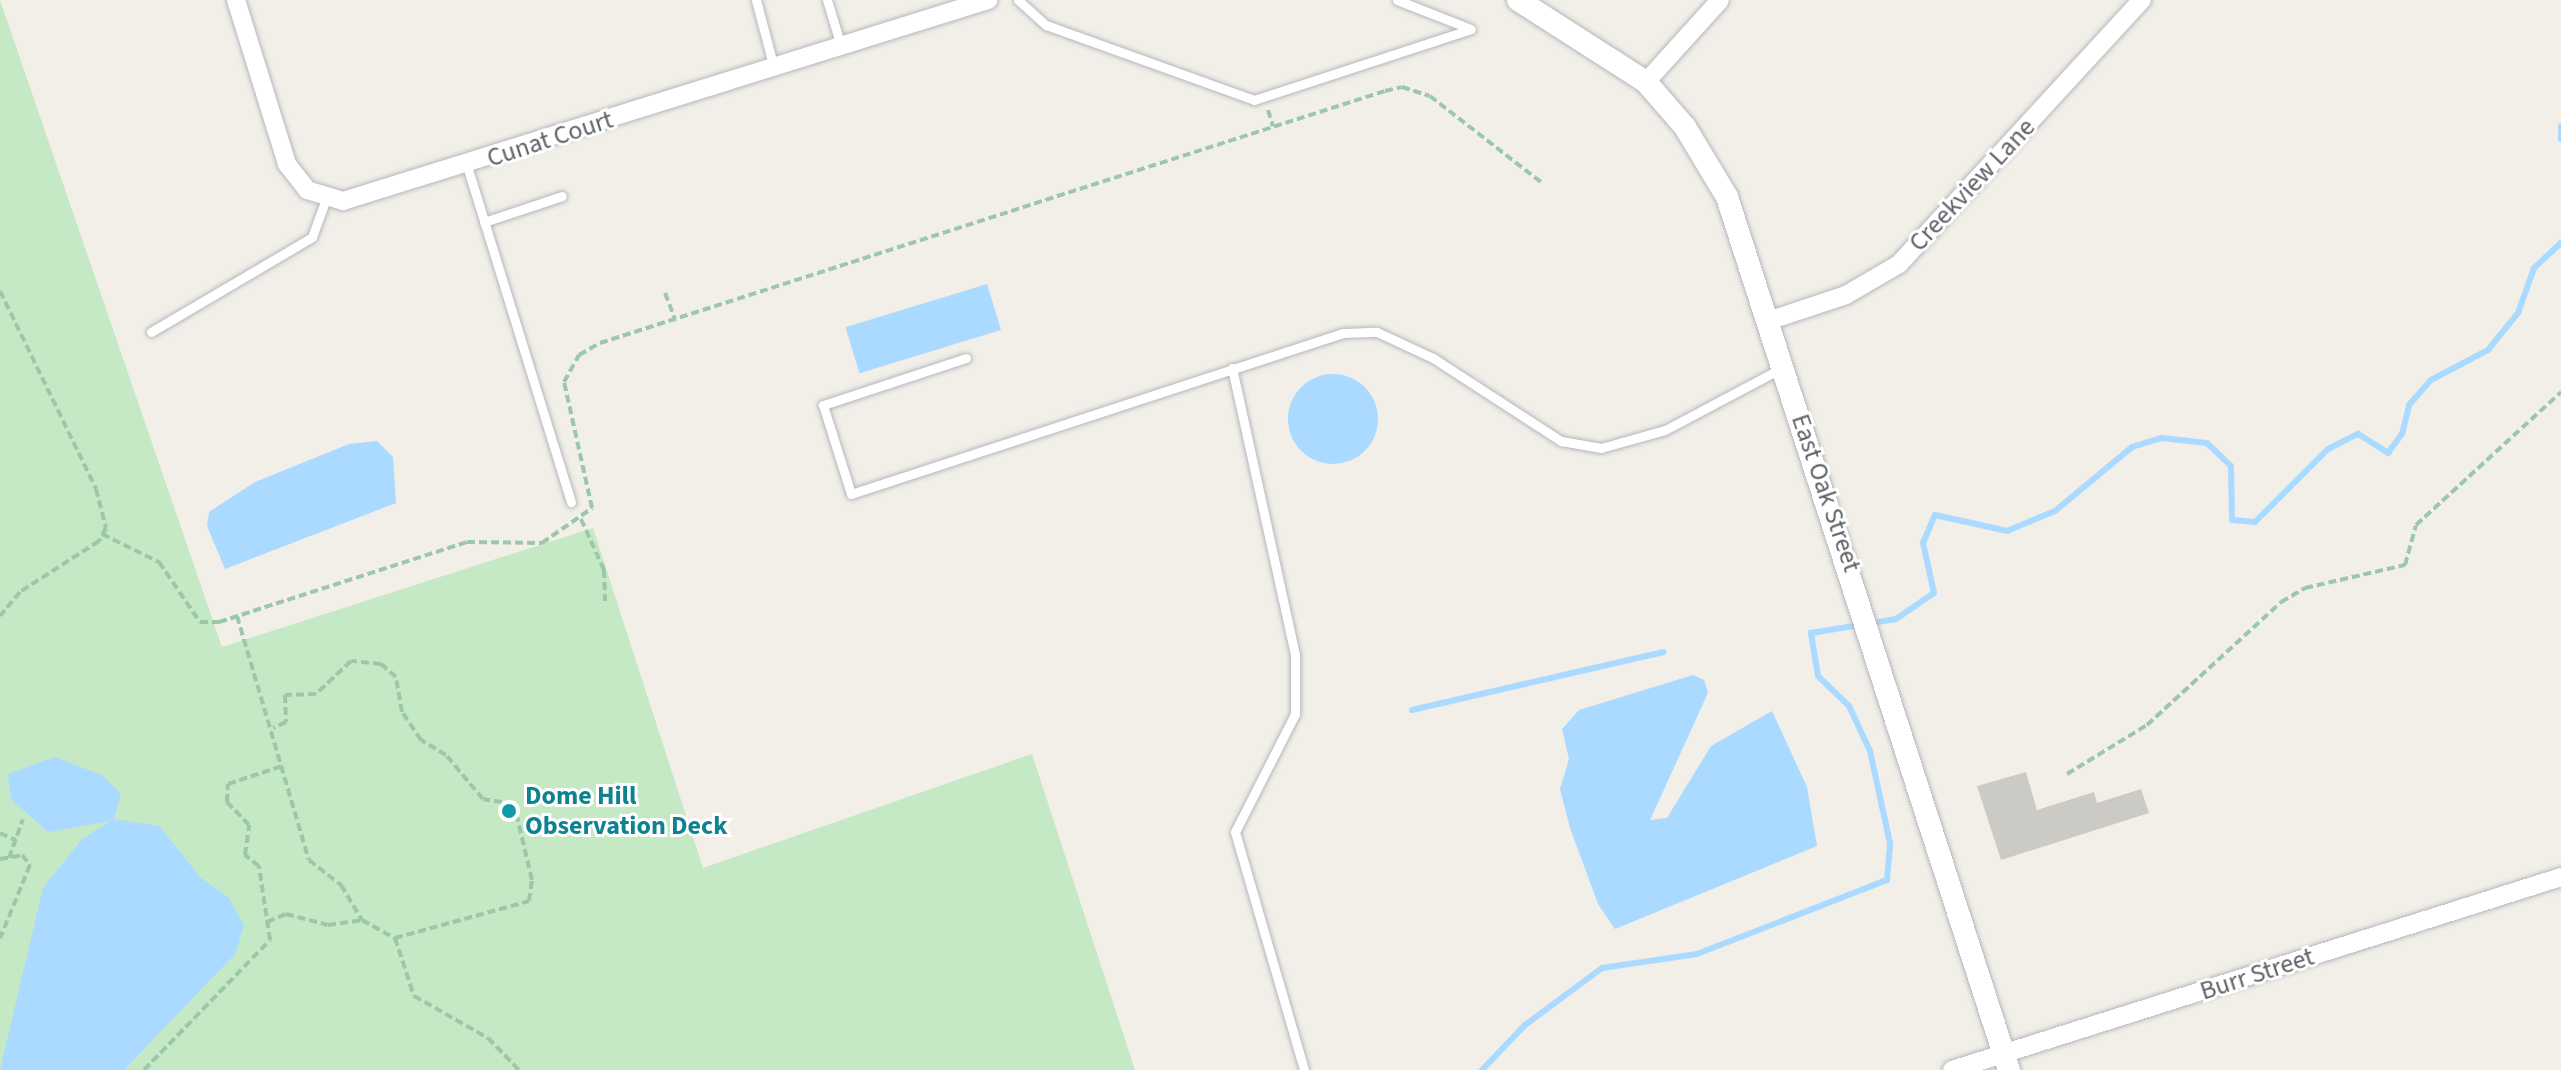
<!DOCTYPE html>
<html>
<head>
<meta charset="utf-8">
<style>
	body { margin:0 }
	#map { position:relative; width:2561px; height:1070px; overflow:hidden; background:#f1efe8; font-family:"Source Sans 3",sans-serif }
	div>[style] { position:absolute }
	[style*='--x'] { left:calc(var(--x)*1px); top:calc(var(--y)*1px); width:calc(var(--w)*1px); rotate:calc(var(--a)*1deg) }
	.green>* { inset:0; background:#c5e8c5 }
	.water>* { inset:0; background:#aadaff; transform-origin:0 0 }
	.round { border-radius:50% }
	.stream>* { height:6px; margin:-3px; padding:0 3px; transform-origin:3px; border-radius:3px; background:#aadaff }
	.building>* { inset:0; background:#cccac5 }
	.path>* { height:4px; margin-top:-2px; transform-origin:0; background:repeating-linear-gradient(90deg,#9cc7a9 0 8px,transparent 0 12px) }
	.roads { filter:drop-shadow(0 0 2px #b5b8bc) drop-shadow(0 0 2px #b5b8bc) }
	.service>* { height:9px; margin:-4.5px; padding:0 4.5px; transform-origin:4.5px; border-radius:4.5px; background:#fff }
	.minor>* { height:18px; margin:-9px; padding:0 9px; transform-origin:9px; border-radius:9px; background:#fff }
	.tertiary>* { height:22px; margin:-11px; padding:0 11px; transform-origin:11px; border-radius:11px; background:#fff }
	.dots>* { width:22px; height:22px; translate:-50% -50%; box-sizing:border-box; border:4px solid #fff; border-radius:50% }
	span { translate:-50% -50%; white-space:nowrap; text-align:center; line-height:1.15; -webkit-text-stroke:6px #fff; paint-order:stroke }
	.street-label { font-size:26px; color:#5f6368 }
	.culture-label { font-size:26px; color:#0d838f; font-weight:700 }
	.left { translate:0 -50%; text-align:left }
</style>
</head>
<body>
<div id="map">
	<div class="green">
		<i style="clip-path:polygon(0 0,222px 647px,593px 528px,703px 868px,1032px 754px,1135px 1070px,0 1070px)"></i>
	</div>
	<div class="water">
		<i style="left:987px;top:284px;width:48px;height:148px;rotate:73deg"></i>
		<i class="round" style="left:1288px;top:374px;width:90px;height:90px"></i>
		<i style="clip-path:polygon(377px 441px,393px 457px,396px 503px,225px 569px,207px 526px,209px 512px,255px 482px,349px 444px)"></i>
		<i style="clip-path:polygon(1693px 675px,1704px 680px,1708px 693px,1650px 820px,1667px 818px,1711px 746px,1772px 711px,1807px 787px,1817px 846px,1615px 929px,1598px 904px,1570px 828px,1560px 789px,1569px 759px,1562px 729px,1579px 710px)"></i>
		<i style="clip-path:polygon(54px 757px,102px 775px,121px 794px,114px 819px,159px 826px,201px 878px,229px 898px,244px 925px,236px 953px,124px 1070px,0 1070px,43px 888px,82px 839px,111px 821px,48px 832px,11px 799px,8px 774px)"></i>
	</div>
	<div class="stream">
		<i style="--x:2561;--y:126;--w:13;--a:90"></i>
		<i style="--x:1412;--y:710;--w:258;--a:-13"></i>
		<i style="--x:1482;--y:1070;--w:62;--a:-46.3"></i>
		<i style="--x:1525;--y:1025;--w:96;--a:-36.5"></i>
		<i style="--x:1602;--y:968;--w:96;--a:-8.4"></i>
		<i style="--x:1697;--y:954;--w:204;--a:-21.3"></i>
		<i style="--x:1887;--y:880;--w:37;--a:-85"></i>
		<i style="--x:1890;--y:843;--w:94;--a:-102.3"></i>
		<i style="--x:1870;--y:751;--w:50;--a:-115"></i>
		<i style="--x:1849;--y:706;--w:43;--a:-135.9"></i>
		<i style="--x:1818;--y:676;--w:44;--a:-99.2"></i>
		<i style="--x:1811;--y:633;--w:86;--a:-9.4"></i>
		<i style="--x:1896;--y:619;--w:46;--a:-34.4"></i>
		<i style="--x:1934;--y:593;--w:51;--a:-102.4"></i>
		<i style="--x:1923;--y:543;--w:30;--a:-67"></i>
		<i style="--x:1935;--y:515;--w:74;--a:12.5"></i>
		<i style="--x:2007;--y:531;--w:52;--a:-22.6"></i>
		<i style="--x:2055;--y:511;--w:100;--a:-39.7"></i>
		<i style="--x:2132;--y:447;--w:31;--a:-17"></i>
		<i style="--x:2162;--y:438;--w:45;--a:6.3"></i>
		<i style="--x:2207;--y:443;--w:33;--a:44"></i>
		<i style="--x:2231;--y:466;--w:54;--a:88.9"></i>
		<i style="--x:2232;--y:520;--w:23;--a:5"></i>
		<i style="--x:2255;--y:522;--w:103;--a:-45"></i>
		<i style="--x:2328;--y:449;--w:34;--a:-27"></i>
		<i style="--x:2358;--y:434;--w:36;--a:32"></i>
		<i style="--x:2388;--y:453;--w:24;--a:-54"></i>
		<i style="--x:2402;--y:434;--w:30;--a:-76"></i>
		<i style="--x:2409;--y:405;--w:33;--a:-49"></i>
		<i style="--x:2431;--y:380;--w:64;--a:-27.8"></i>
		<i style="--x:2488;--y:350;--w:48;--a:-51"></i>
		<i style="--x:2518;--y:313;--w:48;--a:-70.4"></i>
		<i style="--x:2534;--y:268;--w:37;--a:-43"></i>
	</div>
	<div class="building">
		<i style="clip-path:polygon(2026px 772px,2037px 810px,2094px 792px,2097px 803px,2141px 789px,2149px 813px,2001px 860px,1977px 786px)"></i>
	</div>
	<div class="path">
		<i style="--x:1268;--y:110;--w:17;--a:73"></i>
		<i style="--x:0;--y:291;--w:220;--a:64.1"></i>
		<i style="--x:96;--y:489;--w:40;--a:75.6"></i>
		<i style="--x:106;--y:528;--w:15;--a:118"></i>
		<i style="--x:99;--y:541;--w:94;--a:147.2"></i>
		<i style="--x:20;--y:592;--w:31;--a:130"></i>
		<i style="--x:665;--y:293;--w:28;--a:69"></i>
		<i style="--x:581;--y:519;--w:56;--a:65.7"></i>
		<i style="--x:604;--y:570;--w:31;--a:88"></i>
		<i style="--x:102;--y:534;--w:64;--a:26.2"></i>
		<i style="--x:159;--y:562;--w:73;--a:55.7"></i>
		<i style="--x:200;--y:622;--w:19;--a:0"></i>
		<i style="--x:219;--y:622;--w:261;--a:-17.9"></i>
		<i style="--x:467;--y:542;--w:75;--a:0.8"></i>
		<i style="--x:542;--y:543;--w:61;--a:-35"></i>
		<i style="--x:592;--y:508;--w:129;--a:-102.5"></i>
		<i style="--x:564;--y:382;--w:31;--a:-61"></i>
		<i style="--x:579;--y:355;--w:24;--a:-30"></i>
		<i style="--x:600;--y:343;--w:824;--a:-17.8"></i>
		<i style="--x:1385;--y:91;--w:17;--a:-13"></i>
		<i style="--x:1402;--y:87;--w:29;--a:18"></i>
		<i style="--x:1430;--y:96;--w:142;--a:37.8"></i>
		<i style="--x:237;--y:616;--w:254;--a:73.6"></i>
		<i style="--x:309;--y:860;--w:41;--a:38"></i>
		<i style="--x:341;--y:885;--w:41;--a:59"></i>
		<i style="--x:362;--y:920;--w:38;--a:29"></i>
		<i style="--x:395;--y:938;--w:139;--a:-15.4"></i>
		<i style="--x:529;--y:901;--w:21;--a:-82"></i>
		<i style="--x:532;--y:880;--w:78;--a:-103.3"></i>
		<i style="--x:514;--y:804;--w:31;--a:-171"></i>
		<i style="--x:483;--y:799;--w:57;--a:-130.1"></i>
		<i style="--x:446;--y:755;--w:29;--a:-149"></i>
		<i style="--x:421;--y:740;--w:34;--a:-124"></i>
		<i style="--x:402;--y:712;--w:36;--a:-100"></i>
		<i style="--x:396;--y:677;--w:20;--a:-139"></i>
		<i style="--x:381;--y:664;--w:30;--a:-174"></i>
		<i style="--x:351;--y:661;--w:48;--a:136.7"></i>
		<i style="--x:316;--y:694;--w:31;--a:178"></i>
		<i style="--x:285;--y:695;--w:27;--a:88"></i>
		<i style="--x:286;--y:722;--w:14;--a:155"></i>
		<i style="--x:2067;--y:774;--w:94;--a:-31.5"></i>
		<i style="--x:2147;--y:725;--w:182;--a:-42.5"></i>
		<i style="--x:2281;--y:602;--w:28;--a:-30"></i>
		<i style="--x:2305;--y:588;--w:103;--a:-13"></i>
		<i style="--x:2405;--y:565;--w:41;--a:-74.6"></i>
		<i style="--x:2416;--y:525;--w:197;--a:-42.5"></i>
		<i style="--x:0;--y:833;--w:17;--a:25"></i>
		<i style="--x:9;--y:858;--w:41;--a:-70.3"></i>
		<i style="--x:0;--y:859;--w:22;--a:-10"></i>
		<i style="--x:22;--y:855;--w:13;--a:51"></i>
		<i style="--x:30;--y:865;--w:79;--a:112.3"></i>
		<i style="--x:267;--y:922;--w:21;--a:-23"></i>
		<i style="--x:286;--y:914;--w:43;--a:14.7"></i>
		<i style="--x:328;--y:925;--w:34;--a:-8"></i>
		<i style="--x:395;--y:938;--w:61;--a:71.9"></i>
		<i style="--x:414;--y:996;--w:85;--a:29.6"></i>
		<i style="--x:488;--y:1038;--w:45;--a:45.9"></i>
		<i style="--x:144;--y:1070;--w:181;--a:-45.9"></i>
		<i style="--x:270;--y:940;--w:75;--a:-98.5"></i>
		<i style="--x:259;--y:866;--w:18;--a:-142"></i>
		<i style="--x:245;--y:855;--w:30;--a:-82"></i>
		<i style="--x:249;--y:825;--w:32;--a:-134"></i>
		<i style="--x:227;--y:802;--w:18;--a:-87"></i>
		<i style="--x:228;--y:784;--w:60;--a:-18.4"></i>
	</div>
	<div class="roads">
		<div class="service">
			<i style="--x:756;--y:0;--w:70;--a:75.2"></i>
			<i style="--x:827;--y:0;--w:48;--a:73.1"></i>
			<i style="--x:1018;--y:0;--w:38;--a:42"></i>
			<i style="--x:1046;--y:25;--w:221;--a:19.8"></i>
			<i style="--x:1254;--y:100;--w:228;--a:-18.1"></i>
			<i style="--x:1397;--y:0;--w:79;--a:21.4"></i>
			<i style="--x:467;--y:166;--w:352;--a:72.8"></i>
			<i style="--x:484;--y:222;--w:82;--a:-18.4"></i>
			<i style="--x:151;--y:332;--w:187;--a:-30.5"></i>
			<i style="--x:312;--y:237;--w:44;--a:-69.9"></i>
			<i style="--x:966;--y:358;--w:151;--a:161.8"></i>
			<i style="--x:823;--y:405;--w:93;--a:72.5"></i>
			<i style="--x:851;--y:494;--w:518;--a:-18.12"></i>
			<i style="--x:1343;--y:333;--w:34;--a:-2"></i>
			<i style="--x:1377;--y:332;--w:62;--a:24.9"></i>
			<i style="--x:1433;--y:358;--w:153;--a:33"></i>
			<i style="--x:1561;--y:441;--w:41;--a:9.9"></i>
			<i style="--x:1601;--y:448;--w:66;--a:-15.7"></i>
			<i style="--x:1665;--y:430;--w:130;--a:-27.9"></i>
			<i style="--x:1232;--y:368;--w:294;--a:77.6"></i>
			<i style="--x:1295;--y:655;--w:59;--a:90"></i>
			<i style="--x:1295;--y:714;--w:132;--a:117"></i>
			<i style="--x:1235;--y:832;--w:248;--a:73.8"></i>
		</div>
		<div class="minor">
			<i style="--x:236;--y:0;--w:172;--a:72.7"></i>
			<i style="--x:287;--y:164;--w:33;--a:52"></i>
			<i style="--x:307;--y:190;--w:38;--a:17"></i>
			<i style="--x:343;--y:201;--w:676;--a:-17.31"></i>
			<i style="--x:1646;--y:82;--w:110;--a:-47.9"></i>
			<i style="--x:1768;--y:321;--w:82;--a:-18.4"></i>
			<i style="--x:1846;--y:295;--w:61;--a:-30.3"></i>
			<i style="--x:1899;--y:264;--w:359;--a:-47.4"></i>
			<i style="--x:1952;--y:1070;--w:639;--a:-17.58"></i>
		</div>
		<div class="tertiary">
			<i style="--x:1518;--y:0;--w:152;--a:32.6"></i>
			<i style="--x:1646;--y:82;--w:60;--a:49.1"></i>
			<i style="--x:1685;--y:127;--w:82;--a:59"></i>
			<i style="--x:1727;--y:197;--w:917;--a:72.1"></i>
		</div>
	</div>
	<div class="dots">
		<i style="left:509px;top:811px;background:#0f9aa8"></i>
	</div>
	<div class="street-label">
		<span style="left:550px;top:139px;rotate:-18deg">Cunat Court</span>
		<span style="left:1972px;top:185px;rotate:-47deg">Creekview Lane</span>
		<span style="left:1826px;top:493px;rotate:71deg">East Oak Street</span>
		<span style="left:2257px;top:974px;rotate:-18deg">Burr Street</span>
	</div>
	<div class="culture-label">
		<span class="left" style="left:525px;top:811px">Dome Hill<br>Observation Deck</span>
	</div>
</div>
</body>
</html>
